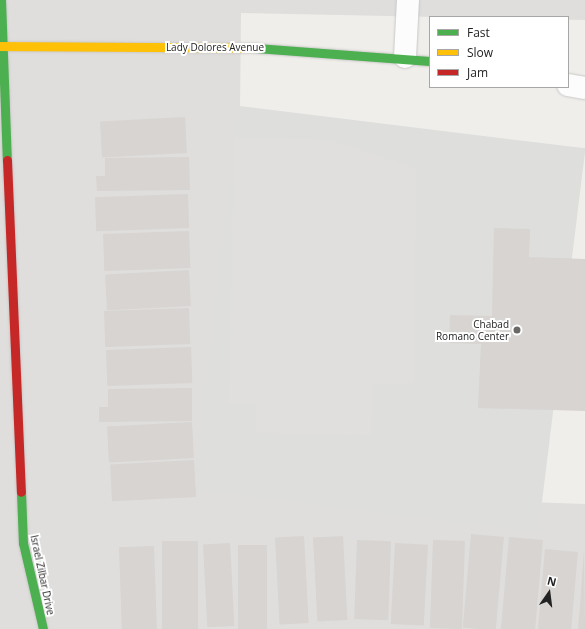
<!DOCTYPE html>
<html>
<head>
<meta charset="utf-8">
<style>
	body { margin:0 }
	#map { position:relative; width:585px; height:629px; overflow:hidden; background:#f0eeeb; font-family:"Open Sans",sans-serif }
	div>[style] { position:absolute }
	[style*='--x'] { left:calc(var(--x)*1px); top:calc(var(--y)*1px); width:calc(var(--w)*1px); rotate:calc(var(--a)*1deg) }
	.residential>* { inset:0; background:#dfdedc }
	.religious>* { inset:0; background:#dededc; transform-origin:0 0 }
	.parking>* { inset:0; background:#e0dfde }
	.building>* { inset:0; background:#d7d4d2; transform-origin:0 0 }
	.roads { filter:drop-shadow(0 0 1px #c9c8c7) drop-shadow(0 0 1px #c9c8c7) }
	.street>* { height:22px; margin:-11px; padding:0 11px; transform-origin:11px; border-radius:11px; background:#fdfcfc }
	.fast>* { height:9px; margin:-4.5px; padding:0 4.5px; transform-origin:4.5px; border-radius:4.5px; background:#4caf50 }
	.slow>* { height:9px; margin:-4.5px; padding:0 4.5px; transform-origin:4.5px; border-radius:4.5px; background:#ffc107 }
	.jam>* { height:9px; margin:-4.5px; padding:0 4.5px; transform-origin:4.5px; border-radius:4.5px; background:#c62828 }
	.dots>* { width:11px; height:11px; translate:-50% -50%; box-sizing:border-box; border:2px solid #fff; border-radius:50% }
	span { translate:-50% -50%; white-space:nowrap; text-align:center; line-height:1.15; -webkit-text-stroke:4px #fff; paint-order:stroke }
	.street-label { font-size:10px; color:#222 }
	.poi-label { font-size:10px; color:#222 }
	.right { translate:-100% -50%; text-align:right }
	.legend { position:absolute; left:429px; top:16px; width:140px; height:72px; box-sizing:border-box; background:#fff; border:1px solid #a7a7a7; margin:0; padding:5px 7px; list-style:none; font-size:12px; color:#222 }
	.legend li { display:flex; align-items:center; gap:8px; height:20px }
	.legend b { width:20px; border:1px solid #a7a7a7 }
	.north { position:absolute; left:529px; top:573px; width:40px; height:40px; -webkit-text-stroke:3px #fff; paint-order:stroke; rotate:14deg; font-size:11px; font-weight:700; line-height:16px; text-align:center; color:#222 }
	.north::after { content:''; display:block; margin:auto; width:14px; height:18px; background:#222; clip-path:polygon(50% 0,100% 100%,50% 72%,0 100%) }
</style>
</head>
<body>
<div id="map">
	<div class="residential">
		<i style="clip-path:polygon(0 0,585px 0,585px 20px,241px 13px,236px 492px,585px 504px,585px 629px,0 629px)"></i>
	</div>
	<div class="religious">
		<i style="left:240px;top:106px;width:348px;height:386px;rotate:7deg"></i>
	</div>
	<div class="parking">
		<i style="clip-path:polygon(234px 137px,326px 139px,416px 168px,414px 383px,372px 383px,371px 435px,256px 433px,256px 404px,229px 403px)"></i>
	</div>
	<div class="building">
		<i style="left:185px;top:117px;width:36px;height:85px;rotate:87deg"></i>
		<i style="clip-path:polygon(189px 157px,190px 190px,97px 191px,96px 176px,105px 176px,105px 158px)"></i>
		<i style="left:188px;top:194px;width:34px;height:93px;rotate:88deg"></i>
		<i style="clip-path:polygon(494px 228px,530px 229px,529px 257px,585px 259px,585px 411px,478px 408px,481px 344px,449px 343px,450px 315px,492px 316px)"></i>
		<i style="left:189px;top:231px;width:37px;height:86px;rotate:88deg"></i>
		<i style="left:189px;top:270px;width:36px;height:84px;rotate:87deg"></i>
		<i style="left:189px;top:308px;width:36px;height:85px;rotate:88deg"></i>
		<i style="left:191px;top:347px;width:36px;height:85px;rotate:88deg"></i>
		<i style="clip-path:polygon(192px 388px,192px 421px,99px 422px,99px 407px,108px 407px,108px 389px)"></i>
		<i style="left:192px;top:422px;width:36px;height:85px;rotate:87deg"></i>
		<i style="left:194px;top:460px;width:37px;height:84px;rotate:87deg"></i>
		<i style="left:471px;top:534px;width:33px;height:94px;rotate:5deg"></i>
		<i style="left:304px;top:536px;width:87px;height:29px;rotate:87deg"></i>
		<i style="left:343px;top:536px;width:84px;height:30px;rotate:87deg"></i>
		<i style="left:509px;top:537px;width:34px;height:92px;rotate:5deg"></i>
		<i style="left:357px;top:540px;width:34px;height:79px;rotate:2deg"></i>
		<i style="left:433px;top:540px;width:32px;height:88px;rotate:2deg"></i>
		<i style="left:198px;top:541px;width:88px;height:36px;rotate:90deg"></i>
		<i style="left:230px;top:543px;width:83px;height:27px;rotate:87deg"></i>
		<i style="left:395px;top:543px;width:33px;height:81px;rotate:3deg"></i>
		<i style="left:238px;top:545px;width:29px;height:84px"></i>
		<i style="left:154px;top:546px;width:83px;height:35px;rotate:88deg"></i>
		<i style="left:545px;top:549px;width:33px;height:80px;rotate:5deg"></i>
		<i style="clip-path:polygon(584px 549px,585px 629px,578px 629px,580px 606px)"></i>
	</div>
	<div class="roads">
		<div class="street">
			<i style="--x:405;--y:57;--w:57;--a:-87"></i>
			<i style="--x:568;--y:85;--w:17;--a:10"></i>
		</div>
		<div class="fast">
			<i style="--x:1;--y:0;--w:160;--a:87.9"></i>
			<i style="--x:256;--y:48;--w:174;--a:4.3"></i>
			<i style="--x:21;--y:492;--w:51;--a:87.8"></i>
			<i style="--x:23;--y:543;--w:88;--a:76.9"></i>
		</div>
		<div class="slow">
			<i style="--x:0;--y:46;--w:256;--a:0.4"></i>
		</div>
		<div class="jam">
			<i style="--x:7;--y:160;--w:332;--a:87.6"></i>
		</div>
	</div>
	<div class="dots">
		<i style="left:517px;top:330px;background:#6a6968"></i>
	</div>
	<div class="street-label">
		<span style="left:215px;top:48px">Lady Dolores Avenue</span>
		<span style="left:42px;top:575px;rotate:78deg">Israel Zilbar Drive</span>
	</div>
	<div class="poi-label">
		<span class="right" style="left:509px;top:330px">Chabad<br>Romano Center</span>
	</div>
	<ul class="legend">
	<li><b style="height:5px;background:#4caf50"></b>Fast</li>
	<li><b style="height:5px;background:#ffc107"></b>Slow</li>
	<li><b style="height:5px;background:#c62828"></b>Jam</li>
	</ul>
	<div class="north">N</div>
</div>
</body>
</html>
